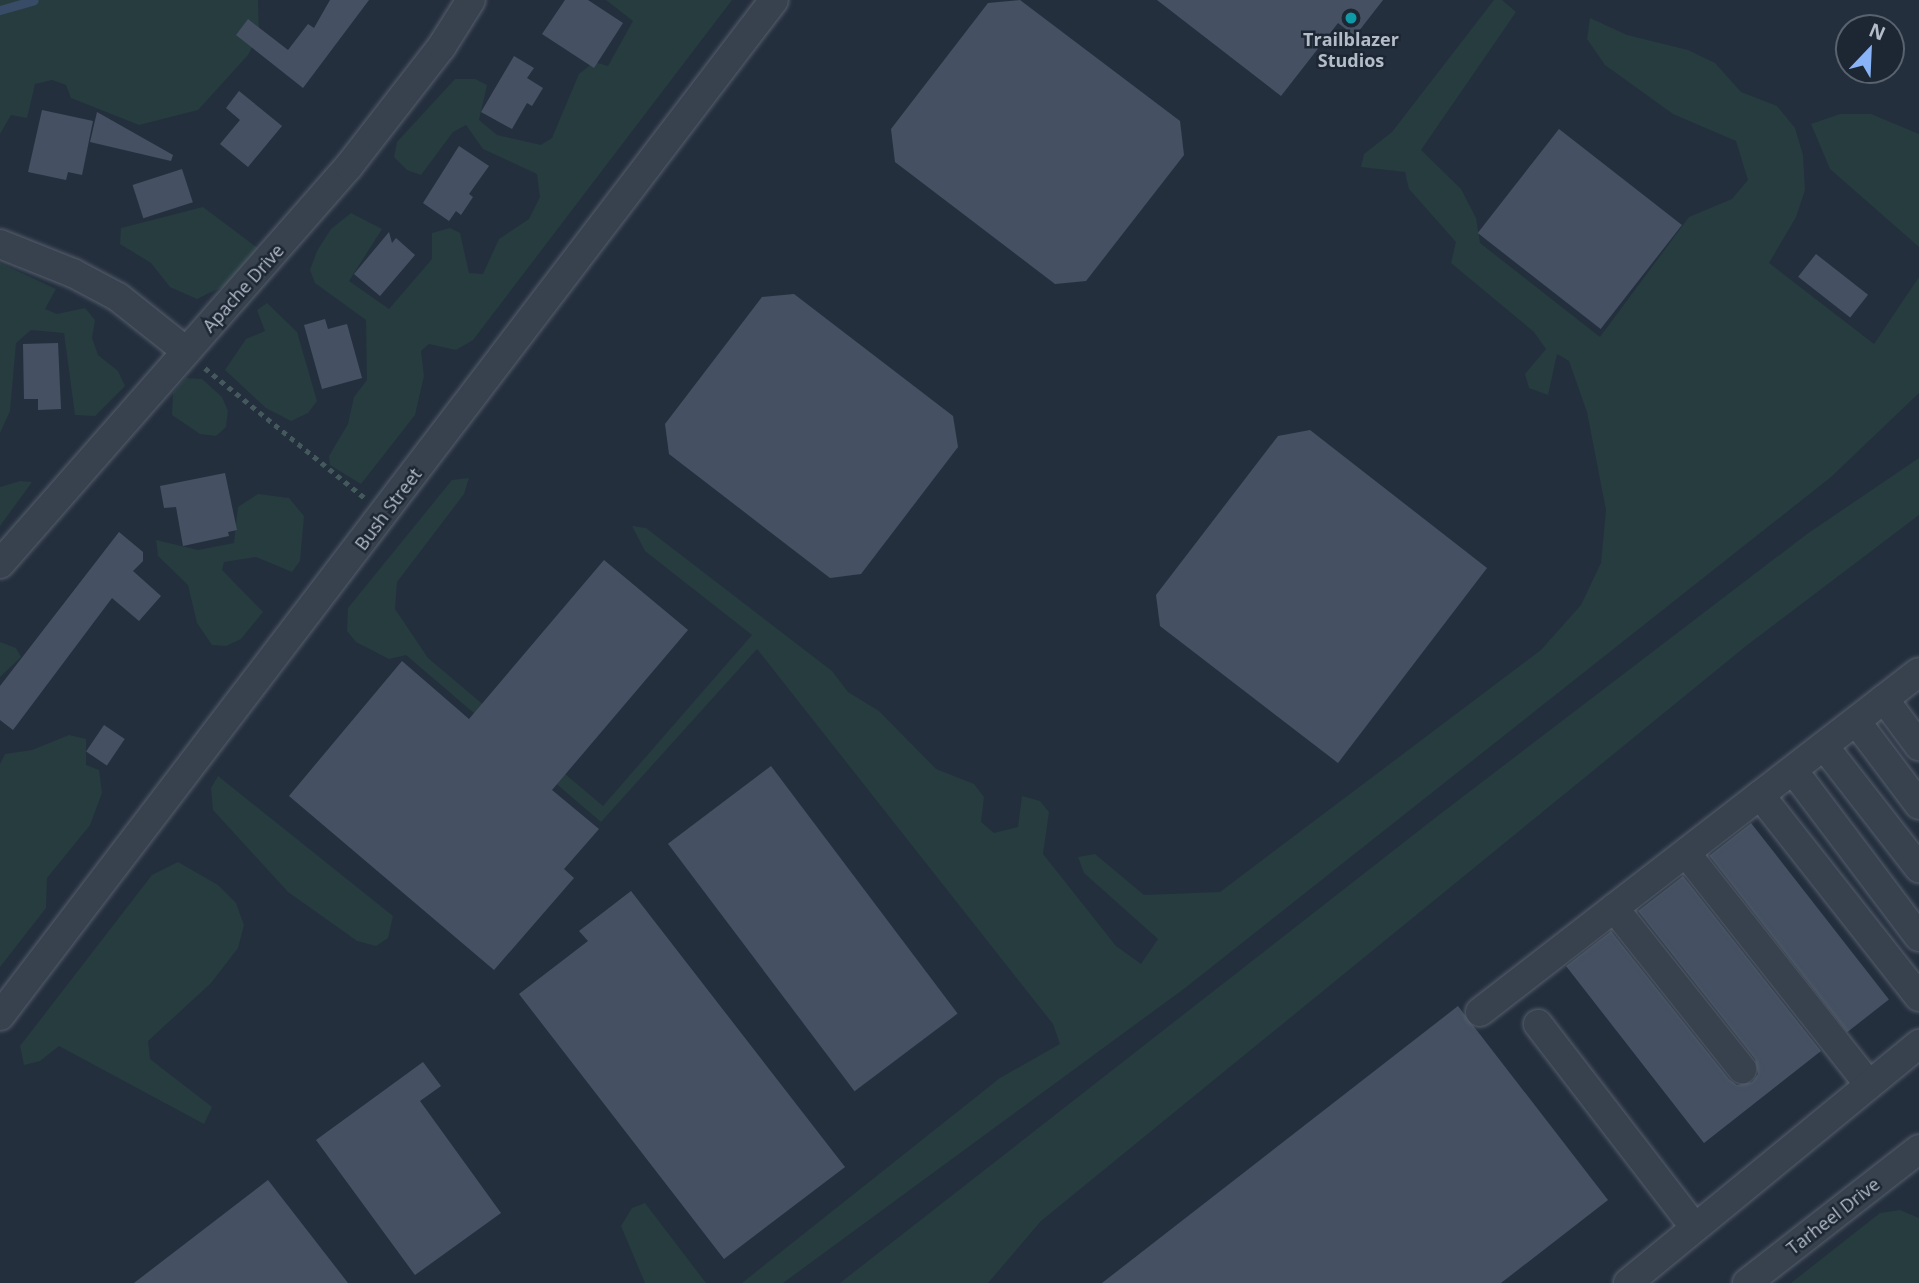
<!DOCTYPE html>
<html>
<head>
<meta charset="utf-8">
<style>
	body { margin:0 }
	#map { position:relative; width:1919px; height:1283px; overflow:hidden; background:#242f3e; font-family:"Open Sans",sans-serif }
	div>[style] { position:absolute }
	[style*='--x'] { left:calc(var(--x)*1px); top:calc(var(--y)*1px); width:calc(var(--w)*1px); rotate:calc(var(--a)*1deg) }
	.green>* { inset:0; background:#263c3f }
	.stream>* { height:9px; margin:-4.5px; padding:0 4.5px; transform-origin:4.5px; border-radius:4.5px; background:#394c67 }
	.building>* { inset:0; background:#455162; transform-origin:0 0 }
	.path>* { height:4.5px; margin-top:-2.25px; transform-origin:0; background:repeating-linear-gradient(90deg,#44595c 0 5px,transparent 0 10px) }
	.roads { filter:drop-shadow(0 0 2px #565f6c) drop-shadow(0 0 2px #565f6c) }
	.minor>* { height:28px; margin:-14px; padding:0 14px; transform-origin:14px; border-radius:14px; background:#38414e }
	.dots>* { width:19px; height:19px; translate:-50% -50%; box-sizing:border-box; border:4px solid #1d2633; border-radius:50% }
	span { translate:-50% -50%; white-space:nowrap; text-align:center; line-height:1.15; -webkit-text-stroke:5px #1d2633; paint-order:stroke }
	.poi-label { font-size:18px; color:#b4bcc9; font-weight:700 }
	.street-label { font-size:18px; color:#b4bcc9 }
	.north { position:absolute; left:1835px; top:14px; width:70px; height:70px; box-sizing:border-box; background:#1d2633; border:2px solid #59626f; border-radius:50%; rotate:23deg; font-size:19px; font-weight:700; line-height:28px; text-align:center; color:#b4bcc9 }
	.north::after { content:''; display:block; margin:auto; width:24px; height:32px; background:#8ab4f8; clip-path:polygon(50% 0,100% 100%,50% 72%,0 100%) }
</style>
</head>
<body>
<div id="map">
	<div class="green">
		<i style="clip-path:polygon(0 0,258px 0,259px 34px,248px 55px,198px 110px,139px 125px,71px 98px,66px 85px,52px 80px,35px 84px,27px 118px,11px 115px,0 134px)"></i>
		<i style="clip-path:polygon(606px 0,732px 0,473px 340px,456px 350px,429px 344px,421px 351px,424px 376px,415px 415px,361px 484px,330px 465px,329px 456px,348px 424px,354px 397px,367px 380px,366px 320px,315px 283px,310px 270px,317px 251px,331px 229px,351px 213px,382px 229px,349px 281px,389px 309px,432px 259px,432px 233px,450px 228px,460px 233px,469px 273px,483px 274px,499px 239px,529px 219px,540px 197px,537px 174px,483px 149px,466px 125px,453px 132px,421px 175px,407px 170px,394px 157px,397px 142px,455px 79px,475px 79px,487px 85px,479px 120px,497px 135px,541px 145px,552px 138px,579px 74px,594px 62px,608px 66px,633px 21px)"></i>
		<i style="clip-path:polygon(1494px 0,1502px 0,1516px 12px,1421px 150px,1461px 189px,1476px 218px,1480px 243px,1600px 337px,1689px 217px,1732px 199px,1748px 180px,1736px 141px,1673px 114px,1605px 65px,1587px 39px,1590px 18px,1627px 35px,1688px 50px,1715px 63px,1741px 92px,1777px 106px,1795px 128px,1803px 155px,1805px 190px,1796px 217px,1769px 263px,1874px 344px,1919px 277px,1919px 393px,1831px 477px,1185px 988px,783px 1283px,742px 1283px,1000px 1078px,1060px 1044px,1053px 1024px,757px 649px,601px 822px,406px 655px,389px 659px,356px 642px,347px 631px,348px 608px,452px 480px,469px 478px,464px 494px,397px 582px,395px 609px,428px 658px,603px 806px,752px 635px,645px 551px,632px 526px,646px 528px,832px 671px,848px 692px,879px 711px,936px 769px,974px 784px,984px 797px,981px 822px,994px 833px,1018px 827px,1022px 796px,1040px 801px,1049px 812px,1043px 854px,1116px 946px,1141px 964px,1158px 939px,1084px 873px,1078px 857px,1095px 854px,1144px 895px,1220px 892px,1541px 650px,1581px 605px,1601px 563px,1606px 510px,1587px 412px,1569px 361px,1557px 354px,1548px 395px,1529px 388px,1525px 374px,1546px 349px,1534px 332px,1451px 263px,1456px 242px,1409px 189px,1405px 172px,1361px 167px,1364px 154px,1392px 132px)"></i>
		<i style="clip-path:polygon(1840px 114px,1871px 114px,1919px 134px,1919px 247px,1830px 169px,1811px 124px)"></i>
		<i style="clip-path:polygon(203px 207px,267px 255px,245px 276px,197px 299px,170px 287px,151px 263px,120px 244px,121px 228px)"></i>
		<i style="clip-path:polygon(0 263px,56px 289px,45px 309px,57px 314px,85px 308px,95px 320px,92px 338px,98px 355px,118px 371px,125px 386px,95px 416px,75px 415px,64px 333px,31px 330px,16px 343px,10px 411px,0 433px)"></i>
		<i style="clip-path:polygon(267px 303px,297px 332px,317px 401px,308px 413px,291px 421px,266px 408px,225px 370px,246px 339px,265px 331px,257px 310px)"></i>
		<i style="clip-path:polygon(186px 378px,202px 379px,222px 397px,228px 411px,226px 427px,216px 436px,200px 434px,172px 415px,173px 393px)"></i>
		<i style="clip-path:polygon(1919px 458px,1919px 515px,1746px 646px,1041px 1221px,988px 1283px,840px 1283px,1435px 818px,1807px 534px)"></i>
		<i style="clip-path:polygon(20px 481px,32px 482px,0 526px,0 487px)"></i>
		<i style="clip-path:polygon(258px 494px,289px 498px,304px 516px,300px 561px,292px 572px,256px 557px,224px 562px,222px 570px,263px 612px,241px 639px,226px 646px,212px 645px,197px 623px,188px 585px,158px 556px,156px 540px,198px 550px,234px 543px,238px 507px)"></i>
		<i style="clip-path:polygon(0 642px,16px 648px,21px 657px,0 677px)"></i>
		<i style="clip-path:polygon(69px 735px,86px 739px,86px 765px,99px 770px,102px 793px,90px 825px,47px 878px,46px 908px,0 967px,0 764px,5px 754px,32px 750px)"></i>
		<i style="clip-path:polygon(218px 776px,393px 916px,388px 938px,376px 946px,357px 941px,288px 892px,213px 810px,211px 788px)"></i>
		<i style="clip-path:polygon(178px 862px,218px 885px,236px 903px,244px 925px,238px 948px,211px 983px,148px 1041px,150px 1059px,212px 1107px,204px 1124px,59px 1046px,40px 1061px,24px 1065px,20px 1046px,152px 875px)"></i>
		<i style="clip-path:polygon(645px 1203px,706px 1283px,645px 1283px,621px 1226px,632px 1208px)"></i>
		<i style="clip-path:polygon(1900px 1210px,1919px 1218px,1919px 1283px,1791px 1283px,1880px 1213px)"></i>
	</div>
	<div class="stream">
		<i style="--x:0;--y:10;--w:35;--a:-16"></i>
	</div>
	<div class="building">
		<i style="clip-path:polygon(330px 0,369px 0,303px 88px,236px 35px,248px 19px,288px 50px,308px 24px,314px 28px)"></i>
		<i style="clip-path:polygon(565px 0,588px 0,623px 23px,594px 68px,542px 34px)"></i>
		<i style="clip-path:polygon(1020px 0,1180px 121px,1184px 155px,1086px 281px,1055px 284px,895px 162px,891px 129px,988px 3px)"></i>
		<i style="clip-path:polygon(1157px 0,1383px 0,1355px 36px,1338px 23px,1281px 96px)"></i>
		<i style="clip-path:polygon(514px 56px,534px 68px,527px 78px,543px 88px,532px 106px,527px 103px,512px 129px,481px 112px)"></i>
		<i style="clip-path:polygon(239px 91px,282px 126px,248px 167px,220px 144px,240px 120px,226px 108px)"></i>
		<i style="clip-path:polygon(42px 110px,93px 121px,82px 175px,68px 172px,66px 180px,28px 172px)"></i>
		<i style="clip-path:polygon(97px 112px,173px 155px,171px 161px,90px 142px)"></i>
		<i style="left:1559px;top:129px;width:156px;height:132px;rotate:38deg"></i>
		<i style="clip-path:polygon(459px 146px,489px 166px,469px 194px,473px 197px,461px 215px,456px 211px,449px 221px,423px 203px)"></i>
		<i style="left:182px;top:169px;width:35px;height:52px;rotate:72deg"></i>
		<i style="clip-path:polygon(389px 232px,392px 243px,396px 238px,415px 255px,380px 296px,354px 274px)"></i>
		<i style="left:1816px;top:254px;width:66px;height:29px;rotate:38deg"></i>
		<i style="clip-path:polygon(794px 294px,953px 416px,958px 447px,861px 574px,830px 578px,669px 454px,665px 424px,762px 297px)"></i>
		<i style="clip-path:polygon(325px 319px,328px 329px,347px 324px,362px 378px,322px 389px,304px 325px)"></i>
		<i style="clip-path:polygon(58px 343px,61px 409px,38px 410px,38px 399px,24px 399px,23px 344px)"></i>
		<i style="clip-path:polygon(1310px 430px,1487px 568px,1338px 763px,1160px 626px,1156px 595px,1278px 436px)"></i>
		<i style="clip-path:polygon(225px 473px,237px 530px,228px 532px,229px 536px,183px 546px,176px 507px,164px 508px,160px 486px)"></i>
		<i style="clip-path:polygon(119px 532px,143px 552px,143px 561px,133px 571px,161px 596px,139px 621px,112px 598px,13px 730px,0 720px,0 686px)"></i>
		<i style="clip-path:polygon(604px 560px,688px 630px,552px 790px,599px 829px,564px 869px,574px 878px,494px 970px,289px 796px,402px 661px,469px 719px)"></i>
		<i style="left:104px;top:725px;width:25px;height:32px;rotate:34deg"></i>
		<i style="left:771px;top:766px;width:310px;height:129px;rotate:53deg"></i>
		<i style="left:1751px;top:823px;width:224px;height:53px;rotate:52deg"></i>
		<i style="clip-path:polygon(1683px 876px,1821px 1051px,1704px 1143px,1566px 966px,1611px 931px,1729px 1079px,1737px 1085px,1752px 1082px,1758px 1074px,1755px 1059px,1638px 911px)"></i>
		<i style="clip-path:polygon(631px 891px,845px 1167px,724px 1259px,519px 994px,588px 941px,579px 931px)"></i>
		<i style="clip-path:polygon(1458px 1006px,1608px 1200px,1501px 1283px,1102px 1283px)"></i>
		<i style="clip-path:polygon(423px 1062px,441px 1086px,420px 1101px,501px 1213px,415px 1275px,316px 1140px)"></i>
		<i style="clip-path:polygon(268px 1180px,348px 1283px,134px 1283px)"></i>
	</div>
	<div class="path">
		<i style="--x:205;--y:368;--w:205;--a:39.1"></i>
	</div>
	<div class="roads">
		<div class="minor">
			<i style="--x:0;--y:244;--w:79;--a:21.7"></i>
			<i style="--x:73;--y:273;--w:51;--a:28.1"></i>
			<i style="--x:118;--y:297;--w:87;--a:38.5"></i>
			<i style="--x:0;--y:564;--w:529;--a:-48.75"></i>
			<i style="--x:349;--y:166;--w:152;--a:-52.2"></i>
			<i style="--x:442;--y:46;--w:54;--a:-57.8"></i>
			<i style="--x:1884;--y:699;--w:59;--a:53.3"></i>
			<i style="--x:1856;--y:721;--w:105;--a:53.1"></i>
			<i style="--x:1824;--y:746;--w:155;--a:52.1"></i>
			<i style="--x:1793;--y:770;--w:209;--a:53"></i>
			<i style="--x:1760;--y:795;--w:257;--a:51.8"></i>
			<i style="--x:1686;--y:853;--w:295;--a:51.7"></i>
			<i style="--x:1614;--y:908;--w:206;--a:51.5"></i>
			<i style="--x:1480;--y:1012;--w:555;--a:-37.76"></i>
			<i style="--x:0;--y:1016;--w:1277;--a:-52.7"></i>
			<i style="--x:1538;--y:1024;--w:257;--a:52.4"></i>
			<i style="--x:1628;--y:1283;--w:377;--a:-39.4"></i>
			<i style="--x:1747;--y:1283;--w:218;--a:-37.9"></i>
		</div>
	</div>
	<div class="dots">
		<i style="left:1351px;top:18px;background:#0f9aa8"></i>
	</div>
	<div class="poi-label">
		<span style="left:1351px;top:50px">Trailblazer<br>Studios</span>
	</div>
	<div class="street-label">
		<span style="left:243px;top:288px;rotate:-48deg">Apache Drive</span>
		<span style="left:388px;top:509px;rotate:-53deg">Bush Street</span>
		<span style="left:1833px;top:1216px;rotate:-38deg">Tarheel Drive</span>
	</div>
	<div class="north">N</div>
</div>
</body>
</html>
